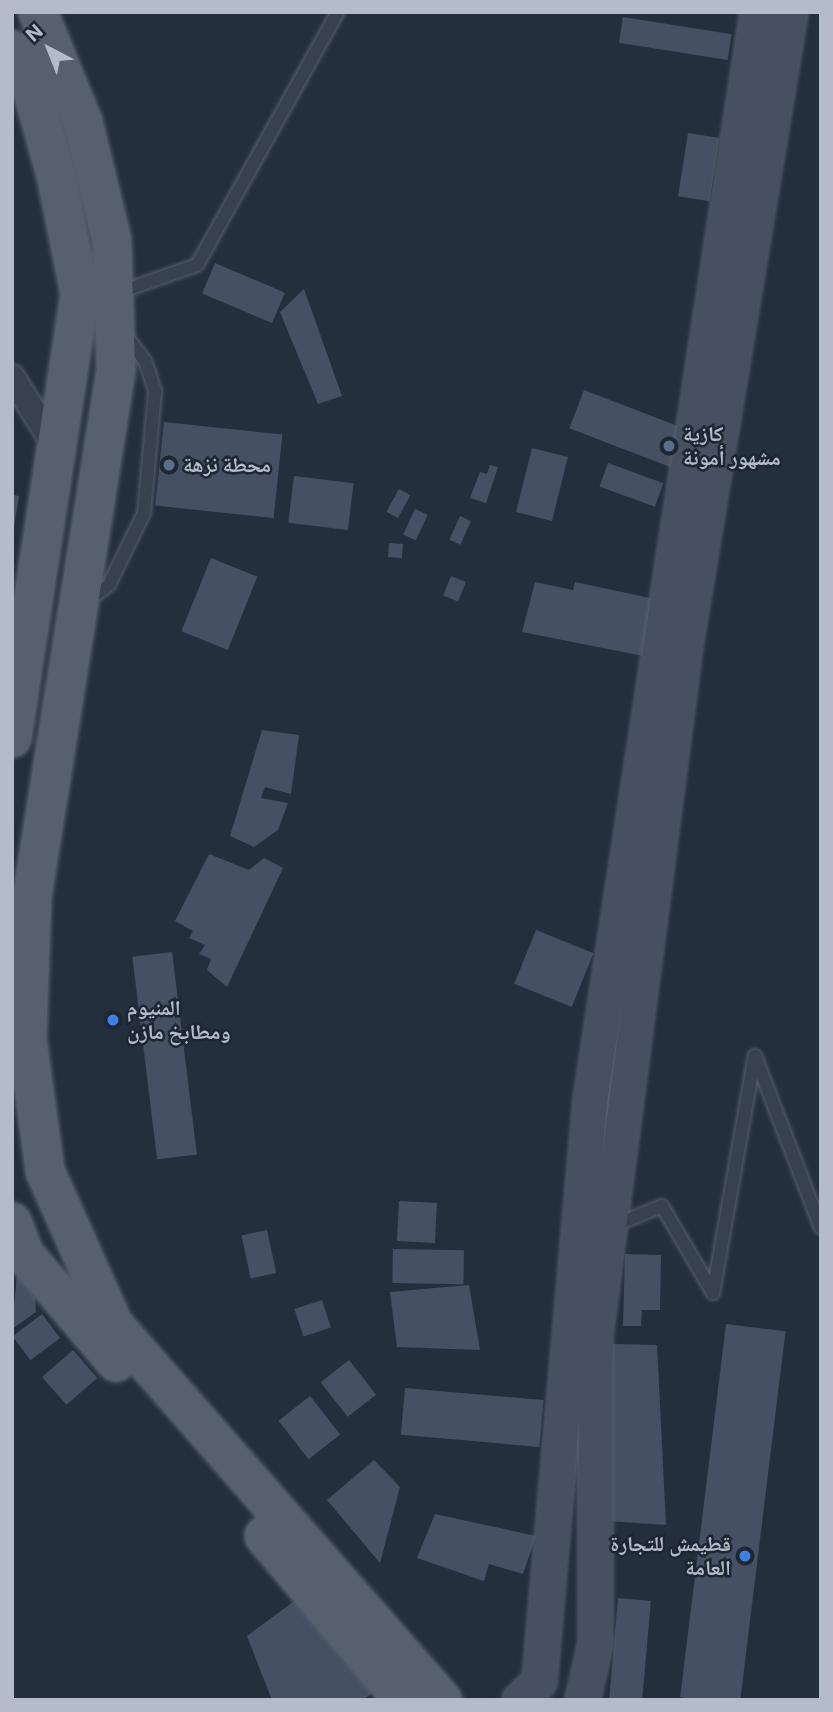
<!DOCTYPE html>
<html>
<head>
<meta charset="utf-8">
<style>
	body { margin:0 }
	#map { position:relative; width:833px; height:1712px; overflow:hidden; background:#242f3e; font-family:Inter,"Noto Naskh Arabic",sans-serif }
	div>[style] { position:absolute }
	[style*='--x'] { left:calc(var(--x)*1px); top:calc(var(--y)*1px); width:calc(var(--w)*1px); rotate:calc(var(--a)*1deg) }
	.building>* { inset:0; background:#455162; transform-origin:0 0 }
	.roads { filter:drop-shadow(0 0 2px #565f6c) drop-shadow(0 0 2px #565f6c) }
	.lane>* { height:12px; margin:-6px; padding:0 6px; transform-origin:6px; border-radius:6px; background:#38414e }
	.street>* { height:24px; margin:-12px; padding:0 12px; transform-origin:12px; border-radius:12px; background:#38414e }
	.secondary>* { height:33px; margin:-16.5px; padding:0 16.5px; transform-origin:16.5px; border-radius:16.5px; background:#465061 }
	.primary>* { height:38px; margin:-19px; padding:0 19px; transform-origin:19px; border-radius:19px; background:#56606e }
	.dots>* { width:19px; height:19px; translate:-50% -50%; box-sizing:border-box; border:4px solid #1d2633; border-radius:50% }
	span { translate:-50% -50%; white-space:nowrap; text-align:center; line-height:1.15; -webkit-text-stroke:5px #1d2633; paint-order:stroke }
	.poi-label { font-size:21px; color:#b4bcc9; font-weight:700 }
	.left { translate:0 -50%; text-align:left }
	.right { translate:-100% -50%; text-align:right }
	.frame { position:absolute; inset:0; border:14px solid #b4bcc9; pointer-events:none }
	.north { position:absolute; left:14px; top:14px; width:70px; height:70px; -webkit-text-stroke:5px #1d2633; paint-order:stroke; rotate:318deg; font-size:19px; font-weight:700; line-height:28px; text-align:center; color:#b4bcc9 }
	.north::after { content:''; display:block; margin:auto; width:24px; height:32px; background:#b4bcc9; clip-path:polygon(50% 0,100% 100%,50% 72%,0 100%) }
</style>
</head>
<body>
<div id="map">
	<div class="building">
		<i style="left:623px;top:17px;width:110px;height:26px;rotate:9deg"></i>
		<i style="left:688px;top:133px;width:32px;height:64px;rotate:9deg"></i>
		<i style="left:215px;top:263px;width:76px;height:33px;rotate:23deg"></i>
		<i style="clip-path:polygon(304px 289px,342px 396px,318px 404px,280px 312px)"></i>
		<i style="left:584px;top:390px;width:108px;height:41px;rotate:21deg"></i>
		<i style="left:164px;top:422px;width:119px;height:84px;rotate:6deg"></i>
		<i style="left:532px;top:448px;width:37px;height:66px;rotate:14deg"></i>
		<i style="left:608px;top:463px;width:59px;height:25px;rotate:20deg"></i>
		<i style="clip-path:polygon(490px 465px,498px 467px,486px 503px,470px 498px,480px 472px,487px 474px)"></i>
		<i style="left:294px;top:476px;width:60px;height:47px;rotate:7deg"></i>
		<i style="left:399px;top:489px;width:13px;height:26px;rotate:29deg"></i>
		<i style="clip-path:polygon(12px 495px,19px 496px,14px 527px,12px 527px)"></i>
		<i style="left:415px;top:509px;width:14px;height:28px;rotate:25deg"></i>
		<i style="left:460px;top:516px;width:12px;height:26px;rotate:24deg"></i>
		<i style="left:389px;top:543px;width:14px;height:14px;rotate:4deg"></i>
		<i style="left:211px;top:558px;width:50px;height:79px;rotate:22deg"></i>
		<i style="left:451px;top:576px;width:16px;height:21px;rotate:22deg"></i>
		<i style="clip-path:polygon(535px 582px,573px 590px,575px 582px,655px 599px,643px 656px,522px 632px)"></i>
		<i style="clip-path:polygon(262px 730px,299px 735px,291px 794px,265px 787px,261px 798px,288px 803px,278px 830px,254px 847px,230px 836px)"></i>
		<i style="clip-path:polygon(209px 854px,249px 870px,264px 858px,283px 868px,227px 987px,207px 970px,211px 959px,199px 954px,205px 945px,189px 938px,193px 931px,175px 921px)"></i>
		<i style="left:536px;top:930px;width:62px;height:58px;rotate:22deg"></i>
		<i style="left:172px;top:952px;width:204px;height:40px;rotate:83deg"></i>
		<i style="left:399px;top:1201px;width:38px;height:40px;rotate:3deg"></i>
		<i style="left:267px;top:1230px;width:44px;height:26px;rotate:78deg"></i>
		<i style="left:393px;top:1249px;width:71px;height:34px;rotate:1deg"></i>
		<i style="clip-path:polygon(625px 1254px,661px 1255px,660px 1310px,642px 1310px,641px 1326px,623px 1326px)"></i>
		<i style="clip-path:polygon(17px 1273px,35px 1297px,36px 1312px,12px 1329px)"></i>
		<i style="clip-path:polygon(469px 1285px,480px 1350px,397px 1347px,390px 1292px)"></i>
		<i style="left:322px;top:1300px;width:29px;height:29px;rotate:72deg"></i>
		<i style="left:42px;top:1314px;width:30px;height:37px;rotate:53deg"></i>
		<i style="left:726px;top:1324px;width:60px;height:376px;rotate:7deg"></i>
		<i style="clip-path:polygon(613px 1344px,657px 1345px,666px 1525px,608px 1521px)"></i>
		<i style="left:73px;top:1350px;width:37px;height:41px;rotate:49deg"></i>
		<i style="left:349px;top:1360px;width:44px;height:36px;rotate:52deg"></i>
		<i style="left:405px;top:1388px;width:139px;height:47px;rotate:5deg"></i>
		<i style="left:310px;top:1396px;width:49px;height:40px;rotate:52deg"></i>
		<i style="clip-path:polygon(374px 1460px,400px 1487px,380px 1563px,327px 1500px)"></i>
		<i style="clip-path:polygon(435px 1514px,536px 1536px,523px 1574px,489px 1564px,484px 1581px,417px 1558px)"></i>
		<i style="clip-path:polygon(305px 1593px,378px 1689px,363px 1700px,272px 1700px,247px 1636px)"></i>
		<i style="left:618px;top:1598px;width:33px;height:102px;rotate:5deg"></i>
	</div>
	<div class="roads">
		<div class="lane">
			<i style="--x:117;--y:293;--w:85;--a:-19.3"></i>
			<i style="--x:197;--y:265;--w:290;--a:-60.9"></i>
			<i style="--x:87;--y:601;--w:27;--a:-36"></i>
			<i style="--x:109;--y:585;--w:80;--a:-64.1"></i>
			<i style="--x:144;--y:513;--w:122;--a:-84.8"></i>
			<i style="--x:155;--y:391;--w:32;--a:-108"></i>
			<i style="--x:145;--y:361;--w:31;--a:-127"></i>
			<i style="--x:613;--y:1226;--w:53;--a:-22.2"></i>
			<i style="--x:662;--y:1206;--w:101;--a:59.6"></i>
			<i style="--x:713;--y:1293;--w:241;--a:-80"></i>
			<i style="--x:755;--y:1056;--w:184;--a:69"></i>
		</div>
		<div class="street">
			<i style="--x:12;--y:377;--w:89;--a:57.9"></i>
		</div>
		<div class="secondary">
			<i style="--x:519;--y:1700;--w:28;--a:-44"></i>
			<i style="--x:539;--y:1681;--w:583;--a:-84.98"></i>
			<i style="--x:590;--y:1100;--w:1101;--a:-81.27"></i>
			<i style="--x:582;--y:1700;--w:57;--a:-76.9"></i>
			<i style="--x:595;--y:1644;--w:310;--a:-90"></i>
			<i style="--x:595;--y:1334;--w:696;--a:-82.57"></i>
			<i style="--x:685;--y:644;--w:641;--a:-80.57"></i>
		</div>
		<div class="primary">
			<i style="--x:38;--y:12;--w:119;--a:67.8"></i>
			<i style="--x:83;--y:122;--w:122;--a:76.3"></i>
			<i style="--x:112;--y:241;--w:129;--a:88.2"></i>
			<i style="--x:116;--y:370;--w:534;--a:99.06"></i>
			<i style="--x:32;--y:897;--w:142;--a:92"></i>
			<i style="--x:27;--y:1039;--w:133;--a:82.2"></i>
			<i style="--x:45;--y:1171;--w:167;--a:66"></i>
			<i style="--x:113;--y:1324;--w:500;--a:48.8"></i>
			<i style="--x:12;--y:50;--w:41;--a:62.2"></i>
			<i style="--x:31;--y:86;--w:92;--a:74.3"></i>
			<i style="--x:56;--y:175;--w:121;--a:78.6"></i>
			<i style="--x:80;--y:294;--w:449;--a:98.7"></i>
			<i style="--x:12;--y:1222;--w:34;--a:69"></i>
			<i style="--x:24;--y:1254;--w:142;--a:49.6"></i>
			<i style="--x:264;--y:1536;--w:215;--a:49.7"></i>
		</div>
	</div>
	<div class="dots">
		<i style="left:669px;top:446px;background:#5c6f8a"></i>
		<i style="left:169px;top:465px;background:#5c6f8a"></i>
		<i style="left:113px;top:1020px;background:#3f7fe0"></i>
		<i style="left:745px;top:1556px;background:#3f7fe0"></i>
	</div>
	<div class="poi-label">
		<span class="left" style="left:683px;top:446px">كازية<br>مشهور أمونة</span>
		<span class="left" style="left:183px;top:465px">محطة نزهة</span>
		<span class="left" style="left:127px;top:1020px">المنيوم<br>ومطابخ مازن</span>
		<span class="right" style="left:731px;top:1556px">قطيمش للتجارة<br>العامة</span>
	</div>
	<div class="frame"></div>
	<div class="north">N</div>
</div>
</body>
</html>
